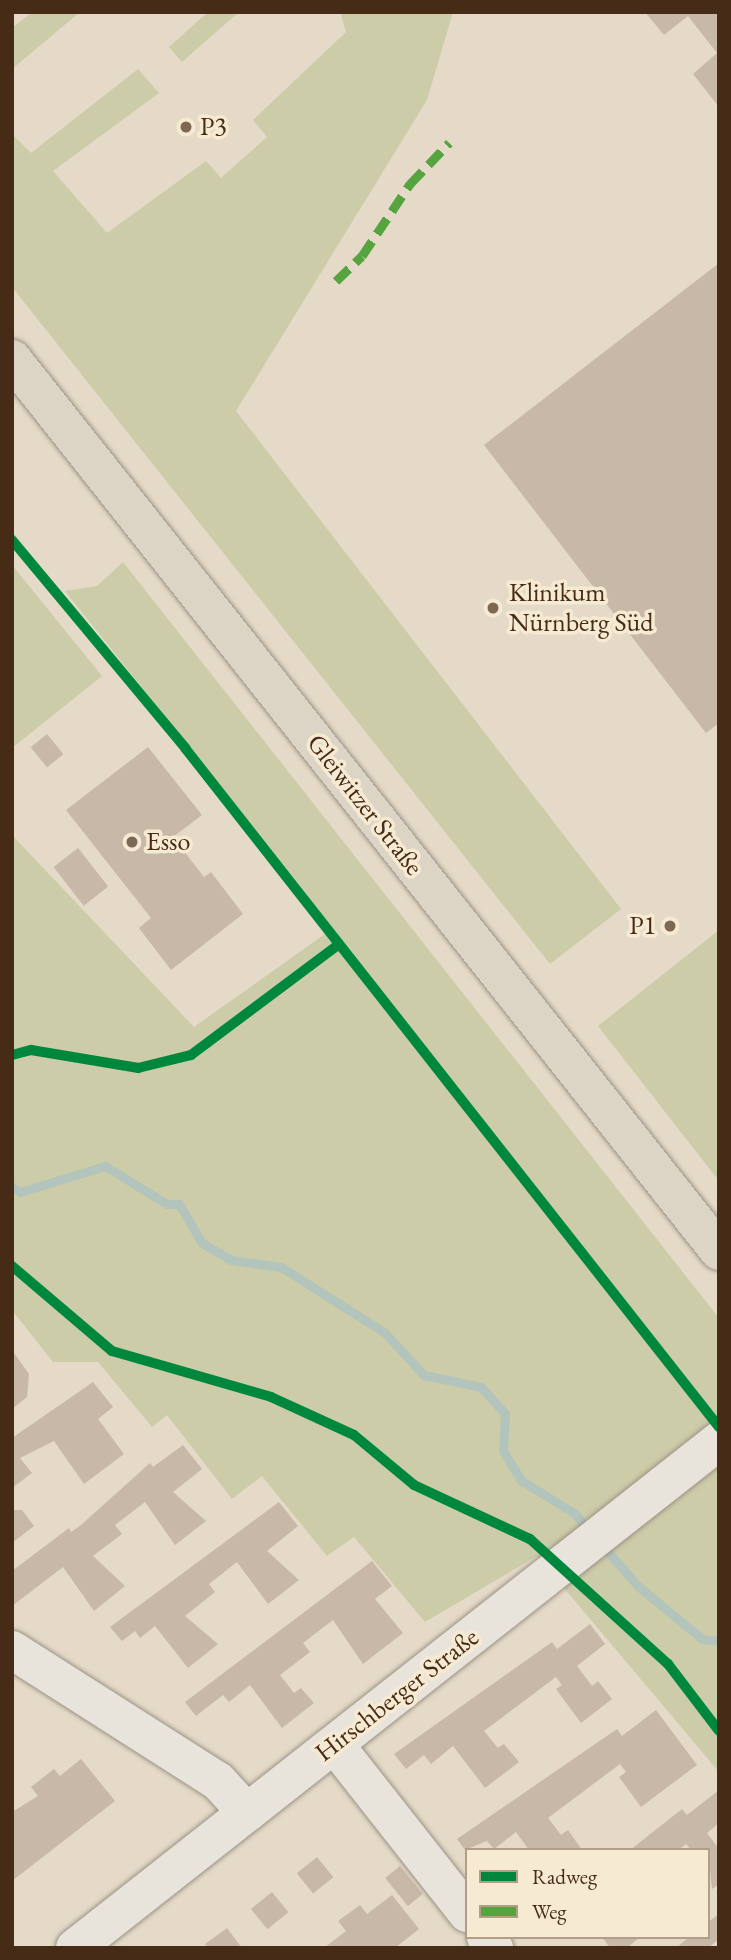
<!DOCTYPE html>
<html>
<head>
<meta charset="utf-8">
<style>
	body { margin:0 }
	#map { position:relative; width:731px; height:1960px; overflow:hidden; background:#e4dac7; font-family:"EB Garamond",serif }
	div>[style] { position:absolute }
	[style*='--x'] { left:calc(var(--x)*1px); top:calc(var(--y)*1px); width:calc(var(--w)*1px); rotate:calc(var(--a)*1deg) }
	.green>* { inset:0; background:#cccca9 }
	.stream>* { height:9px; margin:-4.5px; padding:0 4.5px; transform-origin:4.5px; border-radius:4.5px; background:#b2c4bb }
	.building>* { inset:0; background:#c8b8a7; transform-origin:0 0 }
	.roads { filter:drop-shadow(0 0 2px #9c9286) drop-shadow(0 0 2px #9c9286) }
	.minor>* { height:38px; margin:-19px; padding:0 19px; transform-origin:19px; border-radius:19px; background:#e9e4db }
	.major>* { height:38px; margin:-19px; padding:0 19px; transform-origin:19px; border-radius:19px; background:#dcd4c5 }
	.quiet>* { height:9px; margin-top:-4.5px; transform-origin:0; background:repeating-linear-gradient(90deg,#55a440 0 18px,transparent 0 27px) }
	.cycleway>* { height:10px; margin:-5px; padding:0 5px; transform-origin:5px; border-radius:5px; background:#00873e }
	.dots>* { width:19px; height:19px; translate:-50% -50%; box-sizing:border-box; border:4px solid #f6ead2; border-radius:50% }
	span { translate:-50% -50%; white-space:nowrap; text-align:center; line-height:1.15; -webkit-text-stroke:7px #f6ead2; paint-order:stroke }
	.poi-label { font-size:26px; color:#462b17 }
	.left { translate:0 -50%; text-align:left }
	.right { translate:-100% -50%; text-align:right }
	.street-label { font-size:26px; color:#462b17 }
	.frame { position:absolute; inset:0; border:14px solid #462b17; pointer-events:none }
	.legend { position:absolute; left:465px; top:1848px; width:245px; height:91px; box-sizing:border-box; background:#f6ead2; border:2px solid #b09e87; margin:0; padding:9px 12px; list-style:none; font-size:21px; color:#462b17 }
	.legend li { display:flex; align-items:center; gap:14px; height:35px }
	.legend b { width:35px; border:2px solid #b09e87 }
</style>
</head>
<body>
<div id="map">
	<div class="green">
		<i style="clip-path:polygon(32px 12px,80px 12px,12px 69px,12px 28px)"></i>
		<i style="clip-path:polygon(208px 12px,239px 12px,182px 62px,169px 47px)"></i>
		<i style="clip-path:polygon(340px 12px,453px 12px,427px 100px,236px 411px,621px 909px,550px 964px,12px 287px,12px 134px,31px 153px,138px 69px,159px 93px,53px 171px,107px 233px,206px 161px,221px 178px,267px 137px,253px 120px,346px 32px)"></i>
		<i style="clip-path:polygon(123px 562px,719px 1318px,719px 1772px,537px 1556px,425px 1622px,354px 1537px,327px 1556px,262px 1476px,232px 1499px,167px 1415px,152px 1427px,98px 1362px,53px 1362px,12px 1310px,12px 835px,194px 1027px,325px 934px,306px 893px,65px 591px,97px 586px)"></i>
		<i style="clip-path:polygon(12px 565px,102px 676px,12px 748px)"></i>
		<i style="clip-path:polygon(719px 930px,719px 1181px,598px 1026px)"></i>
	</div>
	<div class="stream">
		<i style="--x:12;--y:1187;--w:9;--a:32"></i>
		<i style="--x:20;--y:1192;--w:89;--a:-17"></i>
		<i style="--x:105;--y:1166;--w:73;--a:31.5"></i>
		<i style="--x:167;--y:1204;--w:12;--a:0"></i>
		<i style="--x:179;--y:1204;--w:45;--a:59.5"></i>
		<i style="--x:202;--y:1243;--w:34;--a:30"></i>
		<i style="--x:231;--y:1260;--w:50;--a:8"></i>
		<i style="--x:281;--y:1267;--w:122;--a:32.3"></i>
		<i style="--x:384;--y:1332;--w:59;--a:47.1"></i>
		<i style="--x:424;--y:1375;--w:58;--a:11.9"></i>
		<i style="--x:481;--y:1387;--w:36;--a:48"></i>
		<i style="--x:505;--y:1414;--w:37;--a:93"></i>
		<i style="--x:503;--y:1451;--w:36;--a:58"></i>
		<i style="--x:522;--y:1481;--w:61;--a:31.6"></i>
		<i style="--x:574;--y:1513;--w:24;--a:48"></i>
		<i style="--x:601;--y:1544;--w:56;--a:48.6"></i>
		<i style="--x:638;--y:1586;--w:83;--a:39.6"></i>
		<i style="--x:702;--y:1639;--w:17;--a:7"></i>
	</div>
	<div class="building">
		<i style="clip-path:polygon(645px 12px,719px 12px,719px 107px,693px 74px,717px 53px,688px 16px,664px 35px)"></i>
		<i style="clip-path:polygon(719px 263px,719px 723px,706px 733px,484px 445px)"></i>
		<i style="left:47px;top:734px;width:26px;height:21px;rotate:51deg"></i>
		<i style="clip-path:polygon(148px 747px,202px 815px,173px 837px,204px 877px,211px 872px,243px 914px,171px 970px,139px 928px,151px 918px,66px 810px)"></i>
		<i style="left:78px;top:848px;width:49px;height:31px;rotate:52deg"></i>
		<i style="clip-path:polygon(12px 1350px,29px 1374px,27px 1397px,12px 1409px)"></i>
		<i style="clip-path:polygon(93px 1382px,113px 1407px,98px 1419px,124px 1454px,84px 1484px,54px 1441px,20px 1458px,32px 1473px,12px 1488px,12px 1438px)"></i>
		<i style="clip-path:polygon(183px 1445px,202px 1469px,173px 1492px,206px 1521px,175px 1545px,145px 1502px,115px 1525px,122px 1534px,93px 1556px,125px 1586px,94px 1611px,63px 1567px,12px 1606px,12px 1571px,69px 1528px,71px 1532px,81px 1525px,150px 1463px,153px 1467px)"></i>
		<i style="clip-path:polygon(279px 1502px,298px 1526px,267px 1551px,299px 1580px,268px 1604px,237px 1562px,209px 1584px,215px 1592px,185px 1616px,218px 1644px,188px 1668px,155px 1626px,140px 1638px,135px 1631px,122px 1641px,110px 1627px)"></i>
		<i style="clip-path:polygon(12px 1510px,22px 1510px,34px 1526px,12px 1543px)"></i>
		<i style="clip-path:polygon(372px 1561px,392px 1586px,375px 1599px,403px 1633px,363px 1664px,333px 1620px,303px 1643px,310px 1652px,280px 1675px,294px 1693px,301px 1688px,314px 1703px,282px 1728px,250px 1685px,229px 1702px,223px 1695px,196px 1716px,185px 1702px)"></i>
		<i style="clip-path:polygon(590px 1624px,605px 1644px,577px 1666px,592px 1686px,598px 1681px,612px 1699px,581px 1723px,556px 1689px,562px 1685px,556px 1677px,484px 1731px,498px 1748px,504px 1744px,519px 1762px,485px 1788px,453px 1746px,431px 1764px,424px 1755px,406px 1769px,394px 1754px,552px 1642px,557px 1649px)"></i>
		<i style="clip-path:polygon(656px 1710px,697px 1765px,641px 1807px,619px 1777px,626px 1772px,620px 1764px,548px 1818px,561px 1835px,568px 1830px,582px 1850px,529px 1850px,516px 1832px,494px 1849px,487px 1841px,465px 1850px,457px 1839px,617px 1729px,622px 1736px)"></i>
		<i style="clip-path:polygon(81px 1759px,115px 1801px,12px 1881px,12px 1812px,38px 1796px,31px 1787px,54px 1769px,60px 1776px)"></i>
		<i style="clip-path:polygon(719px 1790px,719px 1823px,707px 1833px,719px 1849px,719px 1884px,712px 1889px,708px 1850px,691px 1850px,686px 1844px,678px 1850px,630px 1850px,682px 1809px,687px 1815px)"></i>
		<i style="left:317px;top:1857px;width:26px;height:26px;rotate:51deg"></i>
		<i style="left:400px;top:1866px;width:36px;height:19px;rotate:51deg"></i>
		<i style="left:272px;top:1892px;width:26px;height:27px;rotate:51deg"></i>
		<i style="clip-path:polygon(392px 1895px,419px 1929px,395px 1948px,324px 1948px,346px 1931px,338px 1921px,360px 1905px,367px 1914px)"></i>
		<i style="clip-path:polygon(719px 1914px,719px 1939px,708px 1948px,676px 1948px,689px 1937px,708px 1937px,708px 1922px)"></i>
		<i style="clip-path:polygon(227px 1928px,242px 1948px,208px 1948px,205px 1944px)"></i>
		<i style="clip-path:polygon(602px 1937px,640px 1937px,627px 1948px,610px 1948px)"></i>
	</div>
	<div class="roads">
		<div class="minor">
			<i style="--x:12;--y:1650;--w:244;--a:32.5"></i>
			<i style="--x:218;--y:1781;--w:43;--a:47.8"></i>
			<i style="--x:335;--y:1745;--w:214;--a:51.8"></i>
			<i style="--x:486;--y:1937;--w:14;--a:54"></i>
			<i style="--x:75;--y:1948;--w:820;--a:-38.21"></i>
		</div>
		<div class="major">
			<i style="--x:12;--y:359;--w:1138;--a:51.6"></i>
		</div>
	</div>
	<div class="quiet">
		<i style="--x:336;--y:281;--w:36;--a:-44"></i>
		<i style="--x:362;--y:256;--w:87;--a:-56.3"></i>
		<i style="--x:410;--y:184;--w:57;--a:-46.4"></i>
	</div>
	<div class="cycleway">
		<i style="--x:12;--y:540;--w:271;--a:50.2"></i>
		<i style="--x:185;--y:748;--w:864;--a:51.82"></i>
		<i style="--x:12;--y:1055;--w:20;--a:-15"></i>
		<i style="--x:31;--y:1050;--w:109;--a:9.5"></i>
		<i style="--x:138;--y:1068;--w:55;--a:-13.8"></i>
		<i style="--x:191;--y:1055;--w:184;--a:-36.8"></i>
		<i style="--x:12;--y:1266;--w:131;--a:40.4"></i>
		<i style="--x:112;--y:1351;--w:166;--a:16.1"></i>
		<i style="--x:271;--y:1397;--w:91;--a:24.6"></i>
		<i style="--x:354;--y:1435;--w:78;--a:39.8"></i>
		<i style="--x:414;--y:1485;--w:128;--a:25"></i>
		<i style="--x:530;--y:1539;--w:186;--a:42.2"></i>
		<i style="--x:668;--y:1664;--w:84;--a:52.7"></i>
	</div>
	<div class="dots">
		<i style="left:186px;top:127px;background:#7d6855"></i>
		<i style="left:493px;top:608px;background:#7d6855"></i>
		<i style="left:132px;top:842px;background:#7d6855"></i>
		<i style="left:670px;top:926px;background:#7d6855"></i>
	</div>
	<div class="poi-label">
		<span class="left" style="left:200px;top:127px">P3</span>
		<span class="left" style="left:509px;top:608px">Klinikum<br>Nürnberg Süd</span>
		<span class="left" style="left:146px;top:842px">Esso</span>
		<span class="right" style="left:656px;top:926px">P1</span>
	</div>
	<div class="street-label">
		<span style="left:365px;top:805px;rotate:52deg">Gleiwitzer Straße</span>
		<span style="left:397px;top:1695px;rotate:-38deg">Hirschberger Straße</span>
	</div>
	<div class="frame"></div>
	<ul class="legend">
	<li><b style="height:9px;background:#00873e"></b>Radweg</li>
	<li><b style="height:9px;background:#55a440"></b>Weg</li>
	</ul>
</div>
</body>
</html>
